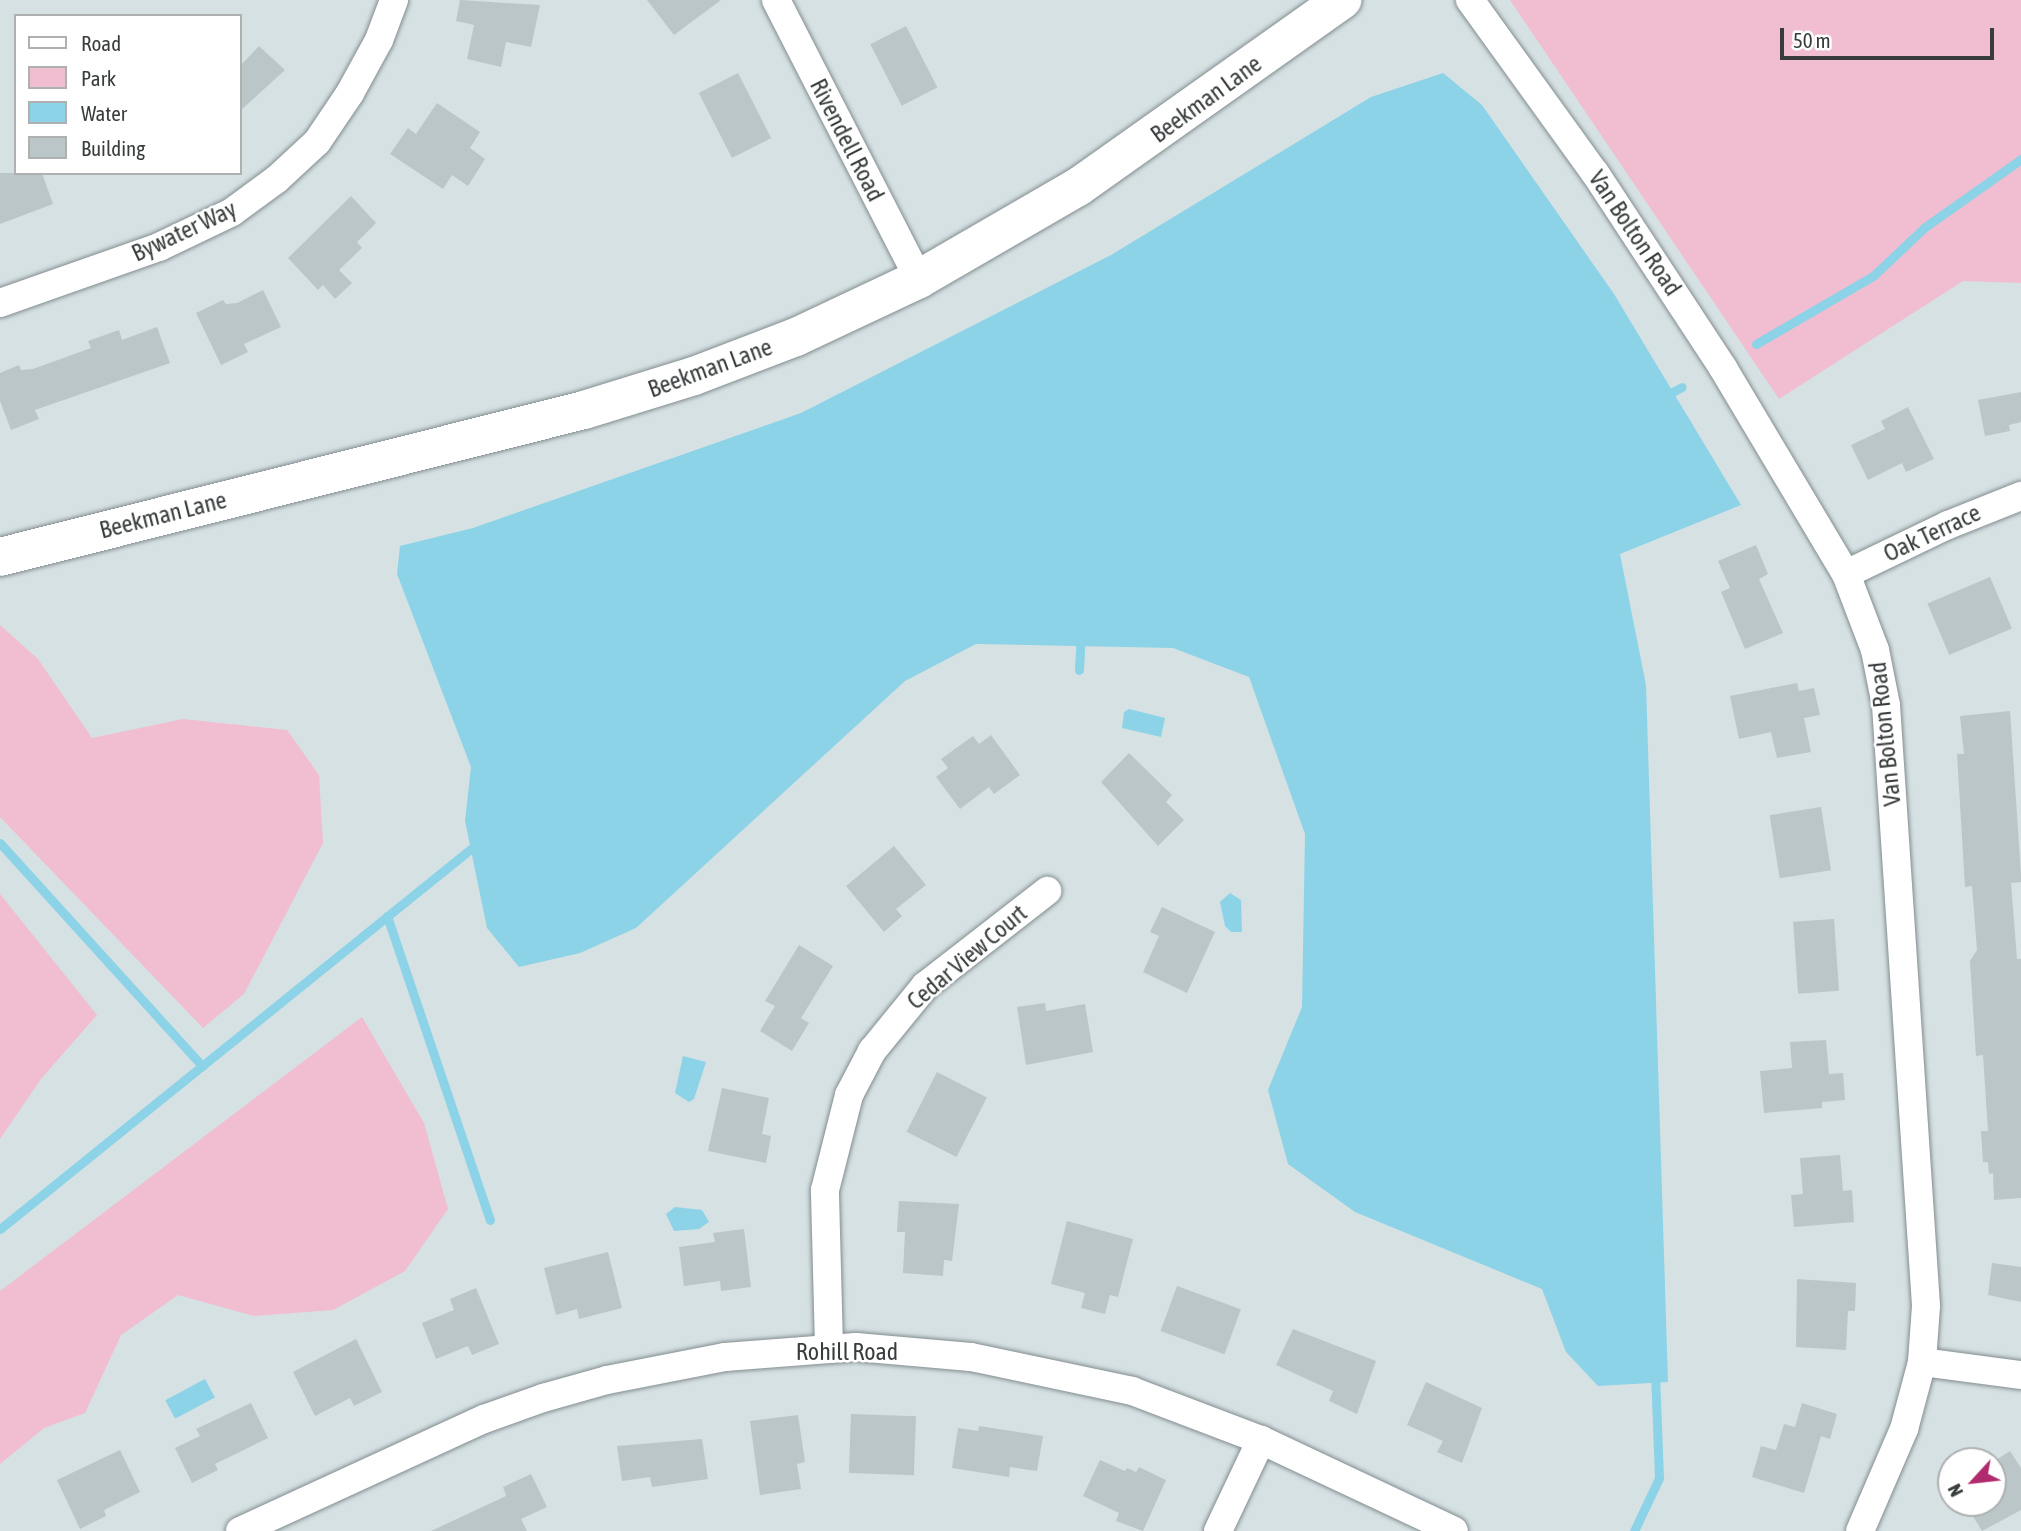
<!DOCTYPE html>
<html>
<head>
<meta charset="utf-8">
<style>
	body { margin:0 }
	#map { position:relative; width:2021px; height:1531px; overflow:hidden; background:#d6e1e4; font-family:"Asap Condensed",sans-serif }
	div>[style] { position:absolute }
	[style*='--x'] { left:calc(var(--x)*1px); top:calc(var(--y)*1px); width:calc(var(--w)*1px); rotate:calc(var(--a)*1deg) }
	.green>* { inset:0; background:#f1bdd0 }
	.water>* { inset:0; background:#8cd3e7; transform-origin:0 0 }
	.stream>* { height:9px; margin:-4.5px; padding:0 4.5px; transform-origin:4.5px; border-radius:4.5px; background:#8cd3e7 }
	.building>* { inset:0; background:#bbc6c9; transform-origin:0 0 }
	.roads { filter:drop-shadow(0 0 2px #838d90) drop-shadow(0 0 2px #838d90) }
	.street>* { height:28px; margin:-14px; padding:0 14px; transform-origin:14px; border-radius:14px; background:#fff }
	.secondary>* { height:38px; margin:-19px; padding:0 19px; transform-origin:19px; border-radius:19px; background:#fff }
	span { translate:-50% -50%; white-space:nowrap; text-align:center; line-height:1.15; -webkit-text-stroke:5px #fff; paint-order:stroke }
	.street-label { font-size:24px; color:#383c3d }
	.legend { position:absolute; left:14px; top:14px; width:228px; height:161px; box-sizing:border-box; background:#fff; border:2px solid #afb1b1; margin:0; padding:9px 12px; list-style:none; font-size:21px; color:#383c3d }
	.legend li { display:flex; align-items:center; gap:14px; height:35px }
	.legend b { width:35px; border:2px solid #afb1b1 }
	.north { position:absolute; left:1937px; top:1447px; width:70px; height:70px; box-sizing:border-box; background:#fff; border:2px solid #afb1b1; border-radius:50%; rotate:243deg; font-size:19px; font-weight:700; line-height:28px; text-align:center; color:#383c3d }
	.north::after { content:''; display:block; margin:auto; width:24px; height:32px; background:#b12a6e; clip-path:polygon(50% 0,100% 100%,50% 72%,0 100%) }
	.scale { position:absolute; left:1780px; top:28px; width:214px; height:32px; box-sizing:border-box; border:4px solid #383c3d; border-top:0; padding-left:9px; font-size:21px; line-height:24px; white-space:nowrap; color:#383c3d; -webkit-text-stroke:5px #fff; paint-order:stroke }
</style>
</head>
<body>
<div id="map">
	<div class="green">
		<i style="clip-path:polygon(1510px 0,2021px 0,2021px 283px,1963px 281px,1779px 399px)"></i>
		<i style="clip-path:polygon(0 625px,38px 659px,92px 738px,183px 719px,287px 730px,319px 775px,323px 843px,244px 994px,203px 1028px,0 817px)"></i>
		<i style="clip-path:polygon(0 894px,97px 1015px,41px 1079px,0 1139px)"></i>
		<i style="clip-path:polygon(362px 1017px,424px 1123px,448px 1209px,405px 1271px,333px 1310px,254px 1316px,178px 1295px,121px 1335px,85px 1413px,44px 1428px,0 1464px,0 1291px)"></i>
	</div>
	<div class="water">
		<i style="clip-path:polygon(1443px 73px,1482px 105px,1614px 294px,1741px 505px,1620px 554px,1646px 685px,1668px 1382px,1598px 1386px,1566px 1352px,1542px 1289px,1355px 1212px,1288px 1164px,1268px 1090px,1302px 1007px,1305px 834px,1249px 677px,1173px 648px,976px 644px,905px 681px,636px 928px,580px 953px,519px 967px,487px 928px,465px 821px,471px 767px,397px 574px,400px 546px,473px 528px,801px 413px,1111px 255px,1371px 97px)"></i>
		<i style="clip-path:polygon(1129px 709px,1165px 718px,1161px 737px,1122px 728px,1124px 712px)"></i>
		<i style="clip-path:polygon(1230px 893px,1241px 900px,1242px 932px,1231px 932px,1225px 926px,1220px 902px)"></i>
		<i style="clip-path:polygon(683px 1056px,706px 1062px,694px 1099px,689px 1102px,675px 1093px)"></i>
		<i style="clip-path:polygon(675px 1207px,702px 1210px,709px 1222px,699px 1229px,674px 1231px,666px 1214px)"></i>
		<i style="left:205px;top:1379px;width:21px;height:45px;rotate:62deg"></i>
	</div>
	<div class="stream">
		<i style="--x:1756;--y:344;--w:135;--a:-30.2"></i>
		<i style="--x:1873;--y:276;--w:71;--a:-43.3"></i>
		<i style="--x:1925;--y:227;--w:118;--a:-35.3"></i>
		<i style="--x:1663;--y:397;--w:21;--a:-28"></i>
		<i style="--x:1079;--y:670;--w:33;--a:-87"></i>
		<i style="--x:0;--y:843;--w:301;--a:47.8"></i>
		<i style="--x:387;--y:916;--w:321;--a:71.3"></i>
		<i style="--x:0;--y:1229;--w:614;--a:-38.92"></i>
		<i style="--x:1634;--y:1531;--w:59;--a:-64.7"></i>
		<i style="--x:1659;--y:1478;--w:104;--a:-92.2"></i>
	</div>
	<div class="building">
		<i style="clip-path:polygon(460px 0,540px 5px,531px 47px,506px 42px,501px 67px,467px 59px,474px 25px,456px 21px)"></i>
		<i style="clip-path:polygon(647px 0,721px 0,674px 35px)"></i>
		<i style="left:906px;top:26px;width:69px;height:40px;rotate:63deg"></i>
		<i style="clip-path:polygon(259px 46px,285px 70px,240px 111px,240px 66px)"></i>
		<i style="left:738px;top:73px;width:73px;height:44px;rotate:63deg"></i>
		<i style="clip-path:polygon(437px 103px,480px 132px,470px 148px,485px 159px,468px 186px,452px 175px,443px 189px,390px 154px,408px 128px,416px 134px)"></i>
		<i style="clip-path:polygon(0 173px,42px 173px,53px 204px,0 224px)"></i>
		<i style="clip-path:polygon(351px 196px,376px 223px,357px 242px,362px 248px,339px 270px,352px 283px,335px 299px,323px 285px,318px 290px,288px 258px)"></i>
		<i style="clip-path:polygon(263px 290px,281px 327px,244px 344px,248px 352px,221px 365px,196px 313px,223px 300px,226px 304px,237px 303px)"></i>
		<i style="clip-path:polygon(157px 327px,170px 363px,35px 410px,39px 419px,11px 430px,0 401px,0 373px,19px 365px,21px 370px,33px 369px,91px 348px,88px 341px,119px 330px,122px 340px)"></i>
		<i style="clip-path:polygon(2021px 392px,2021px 422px,2009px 425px,2010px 431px,1985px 436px,1978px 400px)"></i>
		<i style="clip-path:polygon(1908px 407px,1934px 459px,1906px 472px,1902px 463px,1868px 480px,1851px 445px,1885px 429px,1881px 421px)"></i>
		<i style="clip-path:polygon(1756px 545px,1768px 574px,1759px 579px,1783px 633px,1745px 649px,1721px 592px,1730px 588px,1718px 561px)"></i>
		<i style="left:1990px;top:577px;width:56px;height:68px;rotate:67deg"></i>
		<i style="clip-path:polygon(1797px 683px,1799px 691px,1814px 688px,1820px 715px,1804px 718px,1811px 752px,1777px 758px,1771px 732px,1739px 739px,1730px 696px)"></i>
		<i style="clip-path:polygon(2010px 711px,2021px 875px,2021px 882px,2011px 883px,2017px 959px,2021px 959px,2021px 1198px,1994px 1200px,1993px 1173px,1989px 1174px,1988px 1162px,1983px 1162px,1981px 1131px,1988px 1131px,1983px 1055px,1976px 1056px,1970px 961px,1977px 950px,1972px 886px,1965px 887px,1957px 754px,1964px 754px,1960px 716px)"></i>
		<i style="clip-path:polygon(991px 735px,1020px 775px,994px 794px,989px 787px,960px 809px,936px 777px,948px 768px,941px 759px,973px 736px,979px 744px)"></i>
		<i style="clip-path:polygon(1129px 753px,1172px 795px,1166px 802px,1184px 820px,1158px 846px,1101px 782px)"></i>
		<i style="left:1821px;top:807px;width:64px;height:52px;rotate:81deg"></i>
		<i style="clip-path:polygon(894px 846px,926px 885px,896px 909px,902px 916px,884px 932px,846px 886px)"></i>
		<i style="clip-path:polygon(1162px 907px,1215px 932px,1187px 993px,1143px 972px,1159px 936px,1150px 932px)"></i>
		<i style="left:1834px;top:919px;width:72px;height:41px;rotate:86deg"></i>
		<i style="clip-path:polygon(799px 945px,833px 966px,801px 1018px,809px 1023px,792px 1051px,760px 1031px,775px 1006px,765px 1001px)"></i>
		<i style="clip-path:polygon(1045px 1003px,1046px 1011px,1085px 1004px,1093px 1052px,1026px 1065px,1017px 1007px)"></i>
		<i style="clip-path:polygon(1826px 1040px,1829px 1074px,1843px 1073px,1845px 1100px,1822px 1102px,1822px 1108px,1764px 1113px,1760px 1071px,1792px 1068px,1790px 1042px)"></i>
		<i style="left:937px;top:1072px;width:56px;height:67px;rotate:27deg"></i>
		<i style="clip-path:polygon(722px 1088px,769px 1098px,762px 1134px,771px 1136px,766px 1163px,708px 1151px)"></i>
		<i style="clip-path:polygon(1840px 1155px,1843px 1191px,1852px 1190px,1854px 1222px,1794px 1227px,1791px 1195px,1803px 1194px,1800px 1158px)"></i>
		<i style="clip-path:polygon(899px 1201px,959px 1204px,952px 1261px,944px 1260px,943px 1276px,903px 1273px,905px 1232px,897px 1232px)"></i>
		<i style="clip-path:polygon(1067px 1221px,1133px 1239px,1118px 1297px,1110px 1295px,1105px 1314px,1081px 1308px,1085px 1293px,1051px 1284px)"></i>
		<i style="clip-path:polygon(744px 1229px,751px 1287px,721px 1291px,720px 1281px,684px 1286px,679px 1247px,715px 1242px,713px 1233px)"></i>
		<i style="clip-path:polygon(608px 1252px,622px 1308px,579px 1319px,577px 1309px,556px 1315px,544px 1268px)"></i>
		<i style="clip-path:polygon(1992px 1263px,2021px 1267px,2021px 1302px,1988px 1295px)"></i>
		<i style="clip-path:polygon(1797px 1279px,1856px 1283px,1855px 1311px,1848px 1311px,1846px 1350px,1796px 1347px)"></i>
		<i style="left:1177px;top:1286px;width:68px;height:48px;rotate:20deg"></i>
		<i style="clip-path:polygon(476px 1288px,499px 1344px,472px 1355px,468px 1346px,436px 1359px,422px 1323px,454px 1310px,450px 1299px)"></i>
		<i style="clip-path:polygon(1293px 1329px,1376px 1361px,1357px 1414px,1329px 1401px,1333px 1391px,1276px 1365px)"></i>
		<i style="clip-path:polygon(356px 1339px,382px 1392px,354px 1406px,350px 1398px,315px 1416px,293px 1372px)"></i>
		<i style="clip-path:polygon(1426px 1382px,1482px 1408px,1462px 1463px,1437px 1452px,1443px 1441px,1407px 1425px)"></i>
		<i style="clip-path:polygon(251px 1403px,268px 1438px,215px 1464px,218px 1470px,192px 1483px,175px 1448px,200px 1436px,196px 1429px)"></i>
		<i style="clip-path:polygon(1802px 1403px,1837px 1414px,1830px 1439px,1821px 1436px,1804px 1493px,1752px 1477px,1761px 1446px,1776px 1450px,1784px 1424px,1795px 1427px)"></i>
		<i style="left:851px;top:1414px;width:65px;height:59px;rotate:2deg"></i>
		<i style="clip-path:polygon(798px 1415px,805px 1462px,797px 1464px,801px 1489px,760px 1495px,750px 1421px)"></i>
		<i style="clip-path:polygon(979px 1426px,1043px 1436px,1037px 1471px,1010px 1467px,1009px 1477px,952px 1468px,958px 1428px,978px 1431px)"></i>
		<i style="clip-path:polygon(702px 1439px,708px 1479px,652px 1487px,650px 1477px,622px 1481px,617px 1446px)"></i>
		<i style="clip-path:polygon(120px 1450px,140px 1492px,104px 1510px,106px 1516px,80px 1529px,57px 1480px)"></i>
		<i style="clip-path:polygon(2010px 1451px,2021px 1468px,2021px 1510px,1982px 1531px,1965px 1503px,1993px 1503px,1993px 1462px)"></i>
		<i style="clip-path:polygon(1100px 1460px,1125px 1471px,1127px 1468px,1136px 1472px,1139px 1467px,1166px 1480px,1143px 1531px,1116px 1521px,1119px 1513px,1083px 1496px)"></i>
		<i style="clip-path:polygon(531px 1474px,547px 1507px,521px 1519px,527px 1531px,431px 1531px,506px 1496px,503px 1487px)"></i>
	</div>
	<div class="roads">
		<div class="street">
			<i style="--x:776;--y:0;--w:314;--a:62.9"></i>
			<i style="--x:1470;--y:0;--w:213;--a:54.2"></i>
			<i style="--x:1595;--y:173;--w:233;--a:56.7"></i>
			<i style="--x:1723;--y:368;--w:240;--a:59.2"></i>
			<i style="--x:1846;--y:574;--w:81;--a:69.1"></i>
			<i style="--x:1875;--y:650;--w:56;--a:78.7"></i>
			<i style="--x:1886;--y:705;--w:602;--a:86.19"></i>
			<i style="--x:1926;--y:1306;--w:56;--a:94.1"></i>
			<i style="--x:1922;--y:1362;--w:69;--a:105"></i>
			<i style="--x:1904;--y:1429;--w:111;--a:113.3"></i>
			<i style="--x:0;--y:303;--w:169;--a:-19.4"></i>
			<i style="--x:159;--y:247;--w:81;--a:-25.6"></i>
			<i style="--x:232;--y:212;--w:56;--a:-36.3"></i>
			<i style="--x:277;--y:179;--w:54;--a:-42.8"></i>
			<i style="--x:317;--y:142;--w:59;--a:-56"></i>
			<i style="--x:350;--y:93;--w:60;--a:-61.3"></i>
			<i style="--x:379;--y:40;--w:43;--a:-69.4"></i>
			<i style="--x:1846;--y:574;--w:113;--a:-25.7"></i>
			<i style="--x:1948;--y:525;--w:79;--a:-21.7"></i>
			<i style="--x:829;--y:1347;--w:157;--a:-91.5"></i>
			<i style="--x:825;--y:1190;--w:98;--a:-75.8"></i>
			<i style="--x:849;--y:1095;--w:50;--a:-62.4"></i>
			<i style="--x:872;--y:1051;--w:84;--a:-50.8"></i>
			<i style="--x:925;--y:986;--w:155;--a:-37.9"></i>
			<i style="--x:1922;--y:1362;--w:100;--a:7.5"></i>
			<i style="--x:240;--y:1531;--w:268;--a:-24.7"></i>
			<i style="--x:484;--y:1419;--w:63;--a:-19.6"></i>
			<i style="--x:543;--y:1398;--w:66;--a:-15.7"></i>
			<i style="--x:607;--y:1380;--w:120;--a:-11"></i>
			<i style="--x:725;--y:1357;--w:131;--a:-4.4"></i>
			<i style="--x:856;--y:1347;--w:115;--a:5"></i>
			<i style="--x:971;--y:1357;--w:165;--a:11.9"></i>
			<i style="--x:1132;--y:1391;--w:138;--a:20.8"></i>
			<i style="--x:1261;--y:1440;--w:213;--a:25.2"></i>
			<i style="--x:1218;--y:1531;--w:101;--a:-64.7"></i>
		</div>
		<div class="secondary">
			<i style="--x:0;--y:557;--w:602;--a:-14.13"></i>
			<i style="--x:584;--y:410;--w:115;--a:-17.2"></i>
			<i style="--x:694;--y:376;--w:109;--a:-20.9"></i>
			<i style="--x:796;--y:337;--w:136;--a:-25.2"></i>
			<i style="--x:919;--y:279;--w:184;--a:-30.1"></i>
			<i style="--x:1078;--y:187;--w:324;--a:-35.3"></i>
		</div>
	</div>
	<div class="street-label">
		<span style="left:1206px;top:99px;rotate:-36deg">Beekman Lane</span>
		<span style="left:847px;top:140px;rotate:63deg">Rivendell Road</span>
		<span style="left:184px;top:231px;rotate:-25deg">Bywater Way</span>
		<span style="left:1635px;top:233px;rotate:56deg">Van Bolton Road</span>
		<span style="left:710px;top:368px;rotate:-20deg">Beekman Lane</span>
		<span style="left:163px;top:515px;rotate:-14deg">Beekman Lane</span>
		<span style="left:1932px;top:533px;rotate:-25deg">Oak Terrace</span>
		<span style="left:1885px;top:734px;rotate:-96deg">Van Bolton Road</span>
		<span style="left:967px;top:957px;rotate:-40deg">Cedar View Court</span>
		<span style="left:847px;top:1352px">Rohill Road</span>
	</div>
	<ul class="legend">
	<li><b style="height:9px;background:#fff"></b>Road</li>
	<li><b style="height:19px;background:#f1bdd0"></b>Park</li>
	<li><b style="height:19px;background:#8cd3e7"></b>Water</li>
	<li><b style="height:19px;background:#bbc6c9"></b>Building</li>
	</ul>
	<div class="north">N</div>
	<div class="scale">50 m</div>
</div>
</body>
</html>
